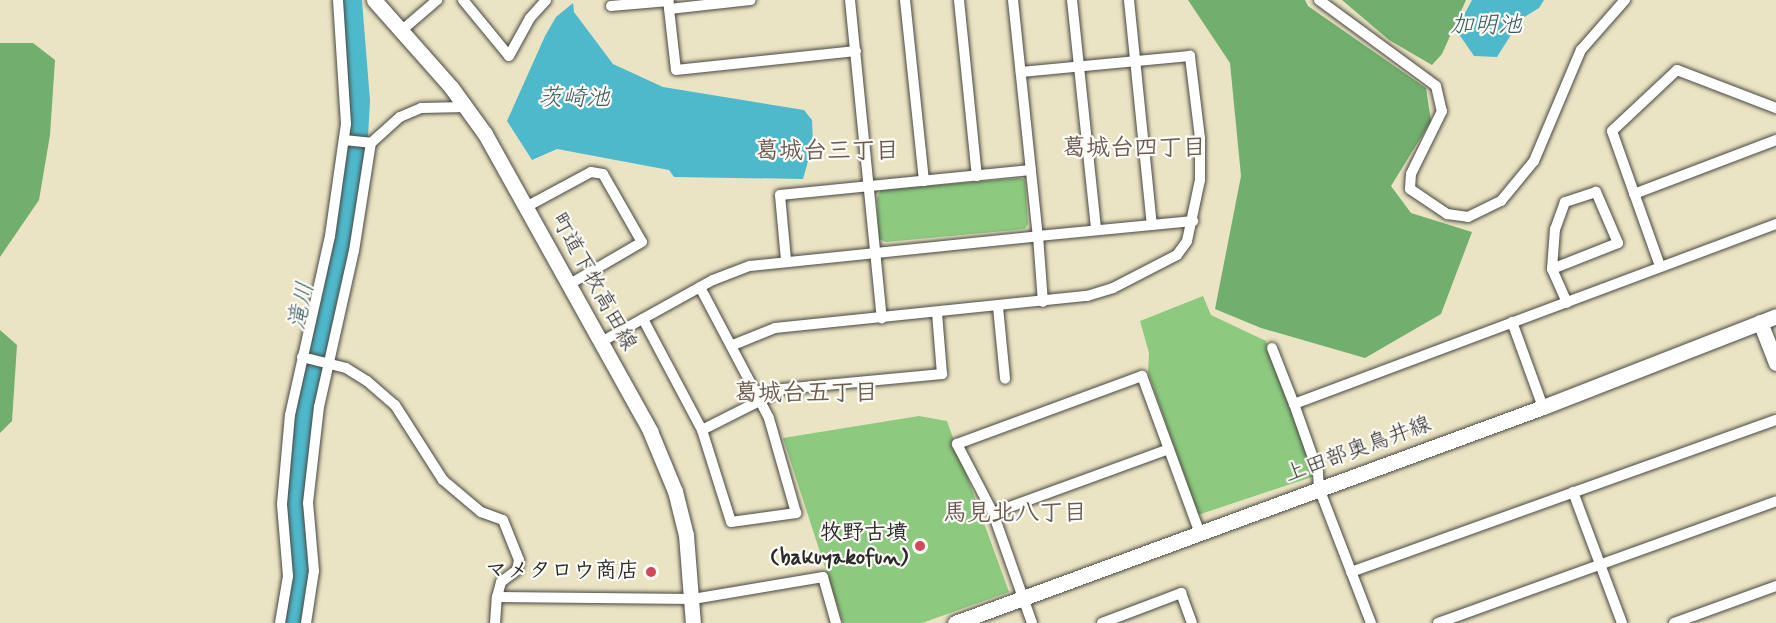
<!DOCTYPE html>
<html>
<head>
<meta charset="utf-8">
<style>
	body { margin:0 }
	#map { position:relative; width:1776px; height:623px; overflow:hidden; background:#ebe4c4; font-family:Mynerve,"Klee One",sans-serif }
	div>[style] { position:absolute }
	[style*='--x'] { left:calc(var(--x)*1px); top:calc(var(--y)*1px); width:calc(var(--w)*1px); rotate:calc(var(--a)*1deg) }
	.green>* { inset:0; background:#8dca7f }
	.forest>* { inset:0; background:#72ae6e }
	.water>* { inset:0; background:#4fb9cc }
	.river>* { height:21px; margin:-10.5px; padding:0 10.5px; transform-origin:10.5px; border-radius:10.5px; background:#4fb9cc }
	.roads { filter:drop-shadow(0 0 2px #484742) drop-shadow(0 0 2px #484742) }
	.street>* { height:10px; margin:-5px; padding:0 5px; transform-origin:5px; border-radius:5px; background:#fff }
	.secondary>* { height:15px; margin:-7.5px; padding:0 7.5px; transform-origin:7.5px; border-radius:7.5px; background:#fff }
	.dots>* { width:16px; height:16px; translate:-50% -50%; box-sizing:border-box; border:3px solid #fdfcf7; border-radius:50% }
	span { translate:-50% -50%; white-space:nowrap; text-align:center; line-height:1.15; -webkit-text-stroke:4.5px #fdfcf7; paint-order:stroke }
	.street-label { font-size:22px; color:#2b2b2b }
	.poi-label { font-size:22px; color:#2b2b2b; font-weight:700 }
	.right { translate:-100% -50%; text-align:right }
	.water-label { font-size:24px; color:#385d63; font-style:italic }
	.neighbourhood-label { font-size:24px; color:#6c5c53; font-weight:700 }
</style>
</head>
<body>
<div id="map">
	<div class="green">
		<i style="clip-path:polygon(1020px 178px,1025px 180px,1028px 224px,1025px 229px,886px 242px,879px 239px,877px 198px,881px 190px)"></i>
		<i style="clip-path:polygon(1203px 296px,1211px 315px,1266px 341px,1315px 476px,1198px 515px,1148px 372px,1149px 353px,1140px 321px)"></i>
		<i style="clip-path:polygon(919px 416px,947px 421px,1009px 592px,922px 623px,843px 623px,783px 438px)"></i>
	</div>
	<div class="forest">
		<i style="clip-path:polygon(1188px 0,1305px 0,1308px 6px,1426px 88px,1431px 121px,1391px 186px,1411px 213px,1472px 232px,1441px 314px,1365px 358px,1261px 328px,1215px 309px,1241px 176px,1230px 63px)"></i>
		<i style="clip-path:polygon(1342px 0,1466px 0,1442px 54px,1432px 65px,1389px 40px)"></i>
		<i style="clip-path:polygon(0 43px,33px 43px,55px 60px,50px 135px,39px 200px,0 257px)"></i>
		<i style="clip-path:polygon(0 330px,17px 345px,12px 421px,0 433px)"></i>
	</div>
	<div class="water">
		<i style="clip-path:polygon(1472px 0,1544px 0,1539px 8px,1521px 19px,1497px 57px,1474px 56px,1456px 30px)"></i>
		<i style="clip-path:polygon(573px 3px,574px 12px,613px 64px,663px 87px,804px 110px,812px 120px,813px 144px,803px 179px,674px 177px,669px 170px,557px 149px,532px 160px,507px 121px,545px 36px,556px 17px)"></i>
	</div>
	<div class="river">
		<i style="--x:293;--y:623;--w:49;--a:-81.7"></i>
		<i style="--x:300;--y:575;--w:59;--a:-94.8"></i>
		<i style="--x:295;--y:516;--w:94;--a:-85.1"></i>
		<i style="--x:303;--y:422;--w:163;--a:-77.6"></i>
		<i style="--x:338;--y:263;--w:110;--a:-80.6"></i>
		<i style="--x:356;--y:154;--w:54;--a:-86.8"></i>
		<i style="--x:359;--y:100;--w:100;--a:-94.6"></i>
	</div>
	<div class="roads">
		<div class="street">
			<i style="--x:463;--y:0;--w:72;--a:50.6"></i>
			<i style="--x:509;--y:56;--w:43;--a:-61.1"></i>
			<i style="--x:530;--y:18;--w:24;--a:-48"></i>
			<i style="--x:668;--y:0;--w:70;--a:83.5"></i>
			<i style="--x:676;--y:70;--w:181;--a:-6"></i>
			<i style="--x:850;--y:0;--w:320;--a:84.3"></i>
			<i style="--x:905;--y:0;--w:182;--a:84"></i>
			<i style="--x:959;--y:0;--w:177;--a:84.2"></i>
			<i style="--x:1013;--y:0;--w:237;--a:84"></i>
			<i style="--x:1038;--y:236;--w:156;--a:-5.5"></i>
			<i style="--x:1072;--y:0;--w:231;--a:84"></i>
			<i style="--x:1129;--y:0;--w:226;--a:84.2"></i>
			<i style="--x:1319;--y:0;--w:145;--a:36.3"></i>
			<i style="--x:1436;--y:86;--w:26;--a:77"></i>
			<i style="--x:1442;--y:111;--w:70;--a:116.2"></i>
			<i style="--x:1411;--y:174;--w:15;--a:94"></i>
			<i style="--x:1410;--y:189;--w:45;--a:34"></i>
			<i style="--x:1447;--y:214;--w:21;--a:8"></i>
			<i style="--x:1468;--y:217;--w:37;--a:-26"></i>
			<i style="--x:1501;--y:201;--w:52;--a:-50.5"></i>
			<i style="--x:1534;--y:161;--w:121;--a:-67.1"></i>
			<i style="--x:1581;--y:50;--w:67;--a:-48.7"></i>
			<i style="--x:611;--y:6;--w:58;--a:-4.9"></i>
			<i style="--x:669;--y:9;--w:82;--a:-6.3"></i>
			<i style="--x:401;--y:31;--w:48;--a:-40.7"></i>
			<i style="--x:344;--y:140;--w:27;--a:6"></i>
			<i style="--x:371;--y:143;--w:39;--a:-42"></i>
			<i style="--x:400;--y:117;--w:23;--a:-23"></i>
			<i style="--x:421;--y:108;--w:44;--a:-1.3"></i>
			<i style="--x:1634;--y:194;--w:152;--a:-20.8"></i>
			<i style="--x:526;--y:207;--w:74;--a:-28.3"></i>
			<i style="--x:591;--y:172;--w:12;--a:9"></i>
			<i style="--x:603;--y:174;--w:78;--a:60.2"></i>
			<i style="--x:642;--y:242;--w:86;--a:149.8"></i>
			<i style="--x:786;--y:260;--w:65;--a:-95.3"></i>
			<i style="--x:780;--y:195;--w:252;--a:-5.7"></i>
			<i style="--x:1660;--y:266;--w:143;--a:-109.6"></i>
			<i style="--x:1612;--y:131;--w:89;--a:-43.2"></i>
			<i style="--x:1677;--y:70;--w:106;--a:21"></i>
			<i style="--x:1552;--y:269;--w:71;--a:-21.5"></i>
			<i style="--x:1618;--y:243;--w:56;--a:-113.3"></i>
			<i style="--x:1596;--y:192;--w:33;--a:162"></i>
			<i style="--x:1565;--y:202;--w:29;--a:110"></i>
			<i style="--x:1555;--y:229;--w:40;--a:94.3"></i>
			<i style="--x:1552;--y:269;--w:37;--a:66"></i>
			<i style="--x:998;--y:307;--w:72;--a:84.4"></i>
			<i style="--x:643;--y:319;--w:126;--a:62"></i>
			<i style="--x:702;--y:430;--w:96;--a:72.5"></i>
			<i style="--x:731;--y:522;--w:66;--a:-7.9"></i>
			<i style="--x:796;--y:513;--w:99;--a:-105.9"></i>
			<i style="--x:769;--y:418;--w:148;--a:-117.8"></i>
			<i style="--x:1512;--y:322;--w:90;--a:70"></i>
			<i style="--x:601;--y:342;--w:128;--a:-29"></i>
			<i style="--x:713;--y:280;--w:40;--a:-21"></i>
			<i style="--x:750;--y:266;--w:290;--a:-5.9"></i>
			<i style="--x:1038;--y:236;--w:66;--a:85.7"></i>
			<i style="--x:733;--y:345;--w:45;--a:-22"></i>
			<i style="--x:775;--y:328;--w:314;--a:-5.9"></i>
			<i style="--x:1087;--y:296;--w:27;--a:-17"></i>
			<i style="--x:1113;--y:288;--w:72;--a:-27.3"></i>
			<i style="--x:1177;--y:255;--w:17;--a:-54"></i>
			<i style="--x:1187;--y:241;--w:62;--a:-78"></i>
			<i style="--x:1200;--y:180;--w:42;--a:-90"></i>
			<i style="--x:1200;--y:138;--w:83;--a:-97"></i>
			<i style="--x:1190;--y:56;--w:170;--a:174.6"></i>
			<i style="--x:1272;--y:348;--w:60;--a:68.6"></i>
			<i style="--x:302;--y:357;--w:45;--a:14"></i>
			<i style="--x:346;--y:368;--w:25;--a:32"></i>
			<i style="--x:367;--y:381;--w:37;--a:41"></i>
			<i style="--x:395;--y:405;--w:89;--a:57.4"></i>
			<i style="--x:443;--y:480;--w:50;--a:40.1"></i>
			<i style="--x:481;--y:512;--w:23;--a:20"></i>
			<i style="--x:503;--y:520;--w:43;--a:68.2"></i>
			<i style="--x:519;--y:560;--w:10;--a:101"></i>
			<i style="--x:517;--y:570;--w:20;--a:143"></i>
			<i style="--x:501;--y:582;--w:16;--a:105"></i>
			<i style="--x:702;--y:430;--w:91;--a:-26.8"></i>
			<i style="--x:783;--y:389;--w:160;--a:-5.4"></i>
			<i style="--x:942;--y:374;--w:61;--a:-94.7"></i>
			<i style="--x:1573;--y:492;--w:140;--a:69.5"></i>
			<i style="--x:993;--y:513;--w:187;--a:-20"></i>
			<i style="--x:1351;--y:572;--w:451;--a:-19.7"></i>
			<i style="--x:280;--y:623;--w:48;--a:-80.3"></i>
			<i style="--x:288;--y:576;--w:72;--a:-94.8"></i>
			<i style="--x:282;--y:504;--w:89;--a:-84.9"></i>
			<i style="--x:290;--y:415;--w:183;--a:-77.4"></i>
			<i style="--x:330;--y:236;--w:113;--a:-81.9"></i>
			<i style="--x:346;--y:124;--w:124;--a:-93.7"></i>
			<i style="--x:306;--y:623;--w:53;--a:-81.3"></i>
			<i style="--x:314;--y:571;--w:68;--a:-95"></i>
			<i style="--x:308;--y:503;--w:97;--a:-83.5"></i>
			<i style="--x:319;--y:407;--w:160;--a:-77.4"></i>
			<i style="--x:354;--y:251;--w:109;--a:-81.1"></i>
			<i style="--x:495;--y:623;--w:26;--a:-86"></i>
			<i style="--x:497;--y:597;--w:196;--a:0.6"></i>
			<i style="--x:693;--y:599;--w:132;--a:-9.6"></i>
			<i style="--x:823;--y:577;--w:48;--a:74.2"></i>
			<i style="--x:1032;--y:623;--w:117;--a:-109.5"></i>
			<i style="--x:993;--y:513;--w:78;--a:-117.6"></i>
			<i style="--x:957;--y:444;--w:197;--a:-20.2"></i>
			<i style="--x:1142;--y:376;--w:168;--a:69.8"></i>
			<i style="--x:1102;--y:623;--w:85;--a:-20.8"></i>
			<i style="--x:1181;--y:593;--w:32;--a:70"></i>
			<i style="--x:1371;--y:623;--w:145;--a:-111.1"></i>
			<i style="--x:1319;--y:488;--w:16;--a:-94"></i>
			<i style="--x:1318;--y:472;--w:72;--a:-109.4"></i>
			<i style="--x:1294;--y:404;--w:515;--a:-20.48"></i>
			<i style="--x:1438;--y:623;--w:359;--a:-19.8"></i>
			<i style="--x:1674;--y:623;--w:109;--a:-19.9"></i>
		</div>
		<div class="secondary">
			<i style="--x:374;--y:0;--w:116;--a:48.5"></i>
			<i style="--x:451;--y:87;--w:58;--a:54.1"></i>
			<i style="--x:485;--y:134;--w:340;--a:60.9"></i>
			<i style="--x:650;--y:431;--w:65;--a:67.4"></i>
			<i style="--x:675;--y:491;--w:45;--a:76"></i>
			<i style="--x:686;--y:535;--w:88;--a:85.5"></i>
			<i style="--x:1760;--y:322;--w:44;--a:68.7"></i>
			<i style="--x:955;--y:623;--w:626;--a:-20.17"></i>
			<i style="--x:1543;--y:407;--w:250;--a:-21.3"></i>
		</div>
	</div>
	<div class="dots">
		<i style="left:920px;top:546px;background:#d1495b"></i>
		<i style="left:651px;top:572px;background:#d1495b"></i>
	</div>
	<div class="street-label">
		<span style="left:593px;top:282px;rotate:61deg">町道下牧高田線</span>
		<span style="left:1358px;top:450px;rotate:-20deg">上田部奥鳥井線</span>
	</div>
	<div class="poi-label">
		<span class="right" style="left:908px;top:546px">牧野古墳<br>(bakuyakofun)</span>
		<span class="right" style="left:639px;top:572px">マメタロウ商店</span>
	</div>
	<div class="water-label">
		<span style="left:1486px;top:26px">加明池</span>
		<span style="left:574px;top:99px">茨崎池</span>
		<span style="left:302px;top:306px;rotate:-78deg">滝川</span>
	</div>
	<div class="neighbourhood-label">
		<span style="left:1134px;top:149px">葛城台四丁目</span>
		<span style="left:827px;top:152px">葛城台三丁目</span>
		<span style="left:806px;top:394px">葛城台五丁目</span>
		<span style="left:1015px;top:514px">馬見北八丁目</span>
	</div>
</div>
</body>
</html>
